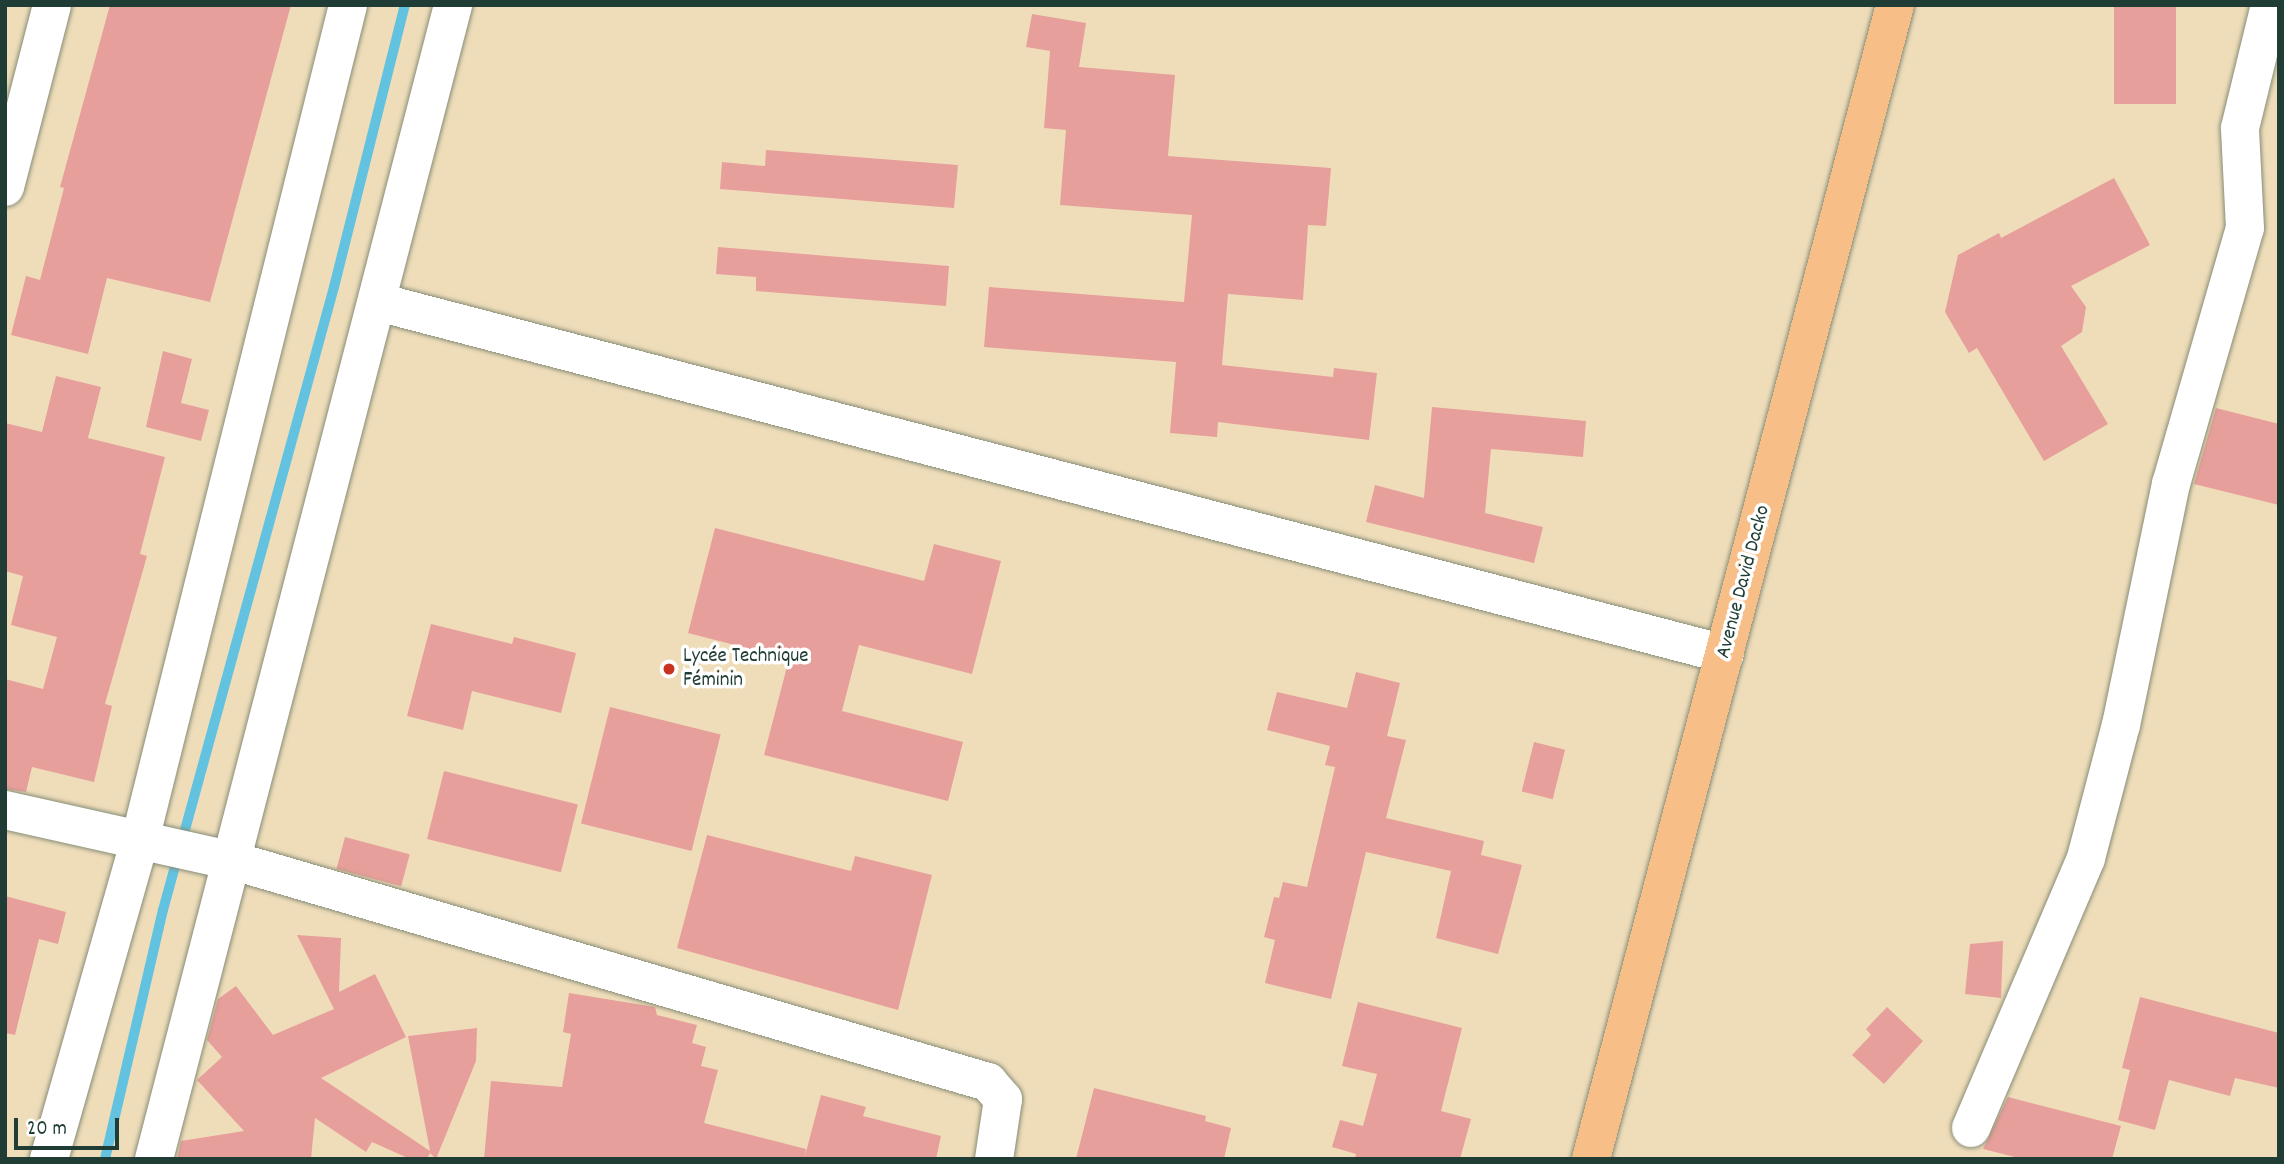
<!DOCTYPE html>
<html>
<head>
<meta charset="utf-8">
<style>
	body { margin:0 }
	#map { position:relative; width:2284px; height:1164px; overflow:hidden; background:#efddba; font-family:Dekko,sans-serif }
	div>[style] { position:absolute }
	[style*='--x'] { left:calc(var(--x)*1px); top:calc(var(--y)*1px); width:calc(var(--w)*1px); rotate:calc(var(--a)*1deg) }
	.stream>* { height:10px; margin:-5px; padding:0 5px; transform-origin:5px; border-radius:5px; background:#62c2e0 }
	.building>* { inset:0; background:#e79f9b; transform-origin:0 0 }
	.roads { filter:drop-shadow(0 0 2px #878d77) drop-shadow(0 0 2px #878d77) }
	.minor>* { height:38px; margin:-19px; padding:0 19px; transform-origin:19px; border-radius:19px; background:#fff }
	.major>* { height:38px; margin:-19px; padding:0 19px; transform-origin:19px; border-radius:19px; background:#f7be87 }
	.dots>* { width:19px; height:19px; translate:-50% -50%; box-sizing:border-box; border:4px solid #fff; border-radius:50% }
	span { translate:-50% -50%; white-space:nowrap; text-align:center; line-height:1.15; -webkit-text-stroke:7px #fff; paint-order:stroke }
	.street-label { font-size:21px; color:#1f3d34 }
	.poi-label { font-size:21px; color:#1f3d34 }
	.left { translate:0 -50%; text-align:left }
	.frame { position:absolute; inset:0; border:7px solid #1f3d34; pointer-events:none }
	.scale { position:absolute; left:14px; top:1118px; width:105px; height:32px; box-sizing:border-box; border:4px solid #1f3d34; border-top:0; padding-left:9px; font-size:21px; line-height:24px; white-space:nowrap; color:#1f3d34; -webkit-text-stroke:5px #fff; paint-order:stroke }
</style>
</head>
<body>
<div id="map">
	<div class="stream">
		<i style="--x:105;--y:1159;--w:256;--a:-76.9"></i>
		<i style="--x:163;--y:910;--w:646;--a:-74.65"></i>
		<i style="--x:334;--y:287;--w:291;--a:-75.9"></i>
	</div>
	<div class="building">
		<i style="clip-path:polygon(110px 5px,291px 5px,210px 302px,107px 278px,88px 354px,11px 335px,26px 276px,40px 280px,64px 188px,60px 187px)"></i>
		<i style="left:2114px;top:5px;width:62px;height:99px"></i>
		<i style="clip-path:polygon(1032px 14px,1086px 23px,1079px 67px,1175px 75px,1168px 156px,1331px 168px,1326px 226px,1308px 225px,1303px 300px,1228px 294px,1222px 365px,1333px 377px,1334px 368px,1377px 373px,1369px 440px,1218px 422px,1217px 437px,1170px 433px,1176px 362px,984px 347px,989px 287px,1184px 302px,1192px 215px,1060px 205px,1066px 130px,1044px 128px,1050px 51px,1026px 47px)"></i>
		<i style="clip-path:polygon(766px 150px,958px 165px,954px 208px,720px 189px,722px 162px,765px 166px)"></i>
		<i style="clip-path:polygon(2114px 178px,2150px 245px,2071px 286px,2086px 307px,2082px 332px,2061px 346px,2108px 424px,2044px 461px,1977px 348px,1969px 353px,1945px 312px,1958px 255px,1999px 233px,2001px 238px)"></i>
		<i style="clip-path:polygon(718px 247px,949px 266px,946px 306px,756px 291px,756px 277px,716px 274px)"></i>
		<i style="clip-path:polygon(163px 351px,192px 359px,181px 403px,209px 410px,201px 441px,146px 427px)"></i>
		<i style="clip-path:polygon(56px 376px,101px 387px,88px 438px,165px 457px,140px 554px,147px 556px,105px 704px,112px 706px,94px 782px,32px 767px,26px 792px,5px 789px,5px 679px,43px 689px,57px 637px,11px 625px,23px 576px,5px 571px,5px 423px,42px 432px)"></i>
		<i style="clip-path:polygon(1432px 407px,1586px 421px,1583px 457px,1491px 449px,1485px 513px,1543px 527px,1534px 563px,1366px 522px,1375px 485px,1424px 498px)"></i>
		<i style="clip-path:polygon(2216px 408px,2279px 424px,2279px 505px,2194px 484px)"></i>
		<i style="clip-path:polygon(715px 528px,924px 581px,934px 544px,1001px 561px,972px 674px,859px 645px,842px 711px,963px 742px,948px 801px,764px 755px,789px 659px,688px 633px)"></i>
		<i style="clip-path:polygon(431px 624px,512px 644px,514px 637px,576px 653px,561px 713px,472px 691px,463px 730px,407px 716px)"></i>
		<i style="clip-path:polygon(1356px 672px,1400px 683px,1387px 736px,1406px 740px,1386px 818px,1484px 841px,1481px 855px,1522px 865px,1498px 954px,1436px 938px,1451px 871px,1366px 852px,1331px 999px,1265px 983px,1275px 940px,1264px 937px,1274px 897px,1279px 898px,1283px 882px,1307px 887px,1335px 767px,1325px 765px,1330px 746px,1267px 730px,1277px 692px,1347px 708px)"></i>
		<i style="left:610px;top:707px;width:114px;height:120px;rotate:14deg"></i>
		<i style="left:1534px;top:742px;width:32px;height:51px;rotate:14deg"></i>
		<i style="left:444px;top:771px;width:138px;height:70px;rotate:14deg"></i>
		<i style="clip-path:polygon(707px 835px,851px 871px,855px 856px,932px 875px,898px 1010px,677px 948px)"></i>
		<i style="left:345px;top:837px;width:67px;height:33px;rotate:15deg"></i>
		<i style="clip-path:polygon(5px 896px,66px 912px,58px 944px,39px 939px,15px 1035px,5px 1033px)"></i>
		<i style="clip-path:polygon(297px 935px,341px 938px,339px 992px,375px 974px,406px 1037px,321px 1078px,430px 1151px,408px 1036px,477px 1028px,476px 1061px,436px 1159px,430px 1153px,427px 1159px,410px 1159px,372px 1142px,366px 1152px,315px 1118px,311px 1159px,177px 1159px,181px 1141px,244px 1131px,197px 1080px,222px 1057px,207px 1040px,218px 999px,236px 986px,273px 1035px,334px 1009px)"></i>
		<i style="clip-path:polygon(2003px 941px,2001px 998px,1965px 994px,1970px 944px)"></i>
		<i style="clip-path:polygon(569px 993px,655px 1007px,657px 1015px,697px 1025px,692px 1043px,706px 1047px,701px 1066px,718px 1070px,704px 1123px,806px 1149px,805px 1156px,821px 1095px,866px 1107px,863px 1116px,941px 1136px,936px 1159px,484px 1159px,491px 1081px,562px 1087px,571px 1034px,563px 1032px)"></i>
		<i style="clip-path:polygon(2140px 997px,2279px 1033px,2279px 1088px,2235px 1078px,2230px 1096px,2169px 1080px,2155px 1130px,2118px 1120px,2130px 1070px,2122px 1068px)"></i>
		<i style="clip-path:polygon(1358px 1002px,1462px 1028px,1441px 1111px,1471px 1119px,1460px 1159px,1355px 1159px,1356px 1154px,1332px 1147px,1340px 1120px,1363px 1126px,1377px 1074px,1342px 1066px)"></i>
		<i style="clip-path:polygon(1887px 1007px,1923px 1041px,1884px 1084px,1852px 1055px,1871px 1035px,1866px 1029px)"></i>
		<i style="clip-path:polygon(1094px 1088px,1206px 1116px,1205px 1121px,1231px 1128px,1224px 1159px,1076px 1159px)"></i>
		<i style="clip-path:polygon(2008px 1097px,2121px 1126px,2112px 1159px,2023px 1159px,1983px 1149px)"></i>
	</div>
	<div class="roads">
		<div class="minor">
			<i style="--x:5;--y:187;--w:188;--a:-75.5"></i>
			<i style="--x:378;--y:302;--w:1392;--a:14.65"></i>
			<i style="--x:5;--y:810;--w:235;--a:12.6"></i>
			<i style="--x:234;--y:861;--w:786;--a:16.34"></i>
			<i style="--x:988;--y:1082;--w:23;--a:49"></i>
			<i style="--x:1003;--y:1099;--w:61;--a:98.5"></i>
			<i style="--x:1971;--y:1128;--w:293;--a:-66.9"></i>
			<i style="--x:2086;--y:858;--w:138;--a:-75.3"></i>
			<i style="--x:2121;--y:725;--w:246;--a:-78.3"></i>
			<i style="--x:2171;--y:484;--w:266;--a:-73.9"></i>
			<i style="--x:2245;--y:228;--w:100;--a:-92.9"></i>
			<i style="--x:2240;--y:128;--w:127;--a:-76.3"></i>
			<i style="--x:49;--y:1159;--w:332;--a:-74.1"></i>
			<i style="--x:140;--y:840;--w:861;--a:-76.01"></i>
			<i style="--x:154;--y:1159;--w:1192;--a:-75.47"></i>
		</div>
		<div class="major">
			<i style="--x:1591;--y:1159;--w:1193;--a:-75.24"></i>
		</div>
	</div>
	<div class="dots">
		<i style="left:669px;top:669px;background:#c8321e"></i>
	</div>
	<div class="street-label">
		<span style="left:1744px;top:582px;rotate:-75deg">Avenue David Dacko</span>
	</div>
	<div class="poi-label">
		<span class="left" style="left:683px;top:669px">Lycée Technique<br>Féminin</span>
	</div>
	<div class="frame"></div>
	<div class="scale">20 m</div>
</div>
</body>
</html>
